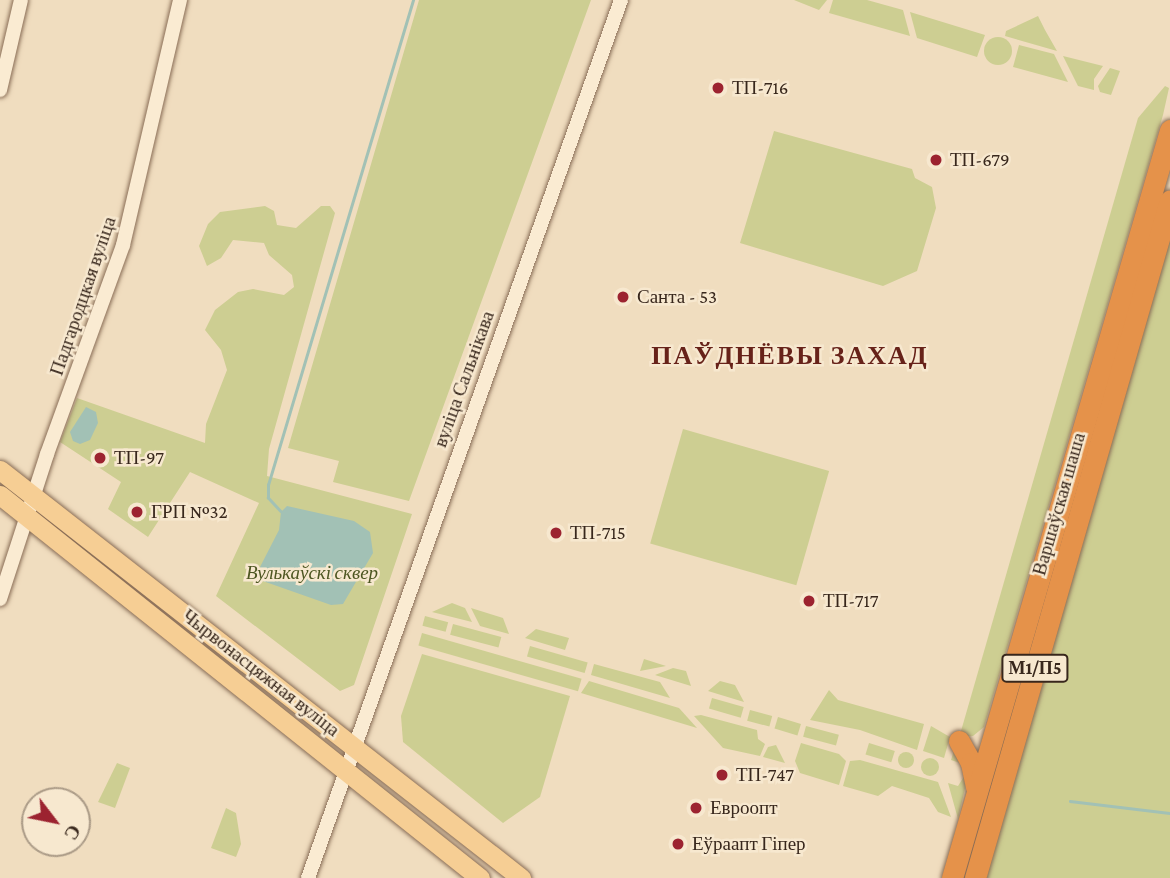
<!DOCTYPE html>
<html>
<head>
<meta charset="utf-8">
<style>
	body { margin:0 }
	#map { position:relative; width:1170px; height:878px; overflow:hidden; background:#f0ddbf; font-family:"Crimson Pro",serif }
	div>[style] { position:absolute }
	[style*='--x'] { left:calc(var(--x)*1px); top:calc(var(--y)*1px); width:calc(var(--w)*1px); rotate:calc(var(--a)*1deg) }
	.green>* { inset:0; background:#cdce92; transform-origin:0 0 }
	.round { border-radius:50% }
	.water>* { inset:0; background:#a2c1b5 }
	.stream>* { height:2.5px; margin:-1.25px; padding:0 1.25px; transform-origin:1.25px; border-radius:1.25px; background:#a2c1b5 }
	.roads { filter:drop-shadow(0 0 2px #896d56) drop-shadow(0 0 2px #896d56) }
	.minor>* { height:14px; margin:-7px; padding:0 7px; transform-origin:7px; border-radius:7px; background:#faebd2 }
	.major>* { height:19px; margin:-9.5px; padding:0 9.5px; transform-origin:9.5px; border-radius:9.5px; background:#f6ce94 }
	.highway>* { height:21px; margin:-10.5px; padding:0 10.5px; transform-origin:10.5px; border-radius:10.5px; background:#e5924a }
	.dots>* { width:19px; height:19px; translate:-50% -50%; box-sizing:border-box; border:4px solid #f7e8cf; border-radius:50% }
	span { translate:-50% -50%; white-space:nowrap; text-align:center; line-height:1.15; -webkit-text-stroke:5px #f7e8cf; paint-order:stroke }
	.shield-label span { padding:2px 5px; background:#f7e8cf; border:2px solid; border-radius:5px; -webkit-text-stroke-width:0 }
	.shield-label { font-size:18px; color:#38271c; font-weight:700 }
	.poi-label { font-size:19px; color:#38271c }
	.left { translate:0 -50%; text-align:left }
	.street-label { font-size:19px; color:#38271c }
	.park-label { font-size:19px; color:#4d5621; font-style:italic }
	.district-label { font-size:26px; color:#672219; font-weight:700; letter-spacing:2px }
	.north { position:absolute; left:21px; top:787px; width:70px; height:70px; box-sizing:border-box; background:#f7e8cf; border:2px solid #ab9b87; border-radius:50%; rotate:122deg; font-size:19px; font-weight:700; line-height:28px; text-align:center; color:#38271c }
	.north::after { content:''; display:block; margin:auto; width:24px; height:32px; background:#9c2330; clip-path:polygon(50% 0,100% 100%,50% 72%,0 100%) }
</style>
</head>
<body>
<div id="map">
	<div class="green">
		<i style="clip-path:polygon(419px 0,591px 0,409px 501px,333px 482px,339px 461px,288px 448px)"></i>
		<i style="clip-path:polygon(794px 0,827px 0,819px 10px)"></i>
		<i style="clip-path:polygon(833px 0,867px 0,903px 10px,910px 36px,829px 13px)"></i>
		<i style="clip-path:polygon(910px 12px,985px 35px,977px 57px,917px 38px)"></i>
		<i style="clip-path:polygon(1038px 16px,1045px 30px,1057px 51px,1005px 36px,1006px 31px)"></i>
		<i class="round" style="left:984px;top:37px;width:28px;height:28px"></i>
		<i style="clip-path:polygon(1019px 45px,1054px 54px,1068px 82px,1013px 67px)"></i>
		<i style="clip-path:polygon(1063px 56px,1103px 66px,1094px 79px,1094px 90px,1078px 86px)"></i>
		<i style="clip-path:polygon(1110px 68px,1120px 71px,1111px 95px,1100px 92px,1098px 86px)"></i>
		<i style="clip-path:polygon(1165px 86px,1169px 88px,1163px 115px,984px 727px,973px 736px,964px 737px,961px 731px,1138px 118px)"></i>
		<i style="clip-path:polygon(774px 131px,912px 169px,915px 178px,932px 187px,936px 208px,917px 271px,883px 286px,740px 243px)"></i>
		<i style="clip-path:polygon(265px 206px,274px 211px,277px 225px,296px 228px,321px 206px,330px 206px,335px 213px,269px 449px,267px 476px,412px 514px,354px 685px,340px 691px,216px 596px,259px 503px,190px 472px,148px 537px,108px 509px,121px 482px,60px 442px,77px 398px,205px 443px,206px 424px,227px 370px,221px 350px,205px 330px,215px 310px,238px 292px,253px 289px,284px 295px,294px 287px,292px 275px,269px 255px,264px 243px,233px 240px,221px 258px,207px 266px,199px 246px,208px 224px,220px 212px)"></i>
		<i style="clip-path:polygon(1170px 220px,1170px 878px,981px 878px)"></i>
		<i style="left:683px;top:429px;width:152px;height:119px;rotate:16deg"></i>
		<i style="clip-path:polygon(452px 603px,465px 608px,472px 622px,432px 612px)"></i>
		<i style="clip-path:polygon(471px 608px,503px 618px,509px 634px,480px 626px)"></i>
		<i style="left:425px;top:616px;width:24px;height:10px;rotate:15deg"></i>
		<i style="left:453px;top:624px;width:50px;height:11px;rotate:15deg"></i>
		<i style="clip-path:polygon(536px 629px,569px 638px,565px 650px,525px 638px)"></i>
		<i style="left:422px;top:633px;width:166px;height:13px;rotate:16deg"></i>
		<i style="left:530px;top:646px;width:60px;height:11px;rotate:16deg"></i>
		<i style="clip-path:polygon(422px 654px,570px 696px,540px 797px,503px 823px,403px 742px,401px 716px)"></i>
		<i style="clip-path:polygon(644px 659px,666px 666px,640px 671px)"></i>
		<i style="clip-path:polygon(594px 664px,660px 682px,670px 698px,591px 675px)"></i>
		<i style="clip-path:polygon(673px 668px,686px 671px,691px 686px,655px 675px)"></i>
		<i style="clip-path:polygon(589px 681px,679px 708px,697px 728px,581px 693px)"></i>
		<i style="clip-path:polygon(720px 681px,735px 685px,744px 702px,708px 691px)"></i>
		<i style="clip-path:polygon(829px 690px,838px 700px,924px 724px,917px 750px,860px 730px,810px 720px)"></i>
		<i style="left:712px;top:698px;width:33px;height:11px;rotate:16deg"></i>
		<i style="left:750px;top:710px;width:23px;height:11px;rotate:15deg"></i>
		<i style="clip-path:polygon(701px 715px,757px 730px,758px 739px,765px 744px,760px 756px,723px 748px,694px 716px)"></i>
		<i style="left:778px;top:717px;width:24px;height:12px;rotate:17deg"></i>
		<i style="left:806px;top:726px;width:34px;height:11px;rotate:15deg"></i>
		<i style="clip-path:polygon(931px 726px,950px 737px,944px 758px,923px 751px)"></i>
		<i style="clip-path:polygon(801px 743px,839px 754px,846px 761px,839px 785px,800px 773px,795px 761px)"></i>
		<i style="left:869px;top:743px;width:27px;height:12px;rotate:17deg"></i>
		<i style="clip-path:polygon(956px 744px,969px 771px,958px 819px,948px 783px,958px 786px,965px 775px,963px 764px,951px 760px)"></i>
		<i style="clip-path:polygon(776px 745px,785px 763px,763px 757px,768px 747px)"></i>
		<i class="round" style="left:898px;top:752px;width:16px;height:16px"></i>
		<i class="round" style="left:921px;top:758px;width:18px;height:18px"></i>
		<i style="clip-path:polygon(860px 760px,938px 782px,951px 817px,938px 812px,929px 798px,892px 786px,878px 796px,843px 786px,850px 761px)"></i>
		<i style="clip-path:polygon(117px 763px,130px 768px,115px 808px,98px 802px)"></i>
		<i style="clip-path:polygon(226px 808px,236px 813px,241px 844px,236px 857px,211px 848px)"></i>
	</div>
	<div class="water">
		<i style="clip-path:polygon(86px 407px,96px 412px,98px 423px,90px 440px,80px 444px,73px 441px,70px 432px)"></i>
		<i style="clip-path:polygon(287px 506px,354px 521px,370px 532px,373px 553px,343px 604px,331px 605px,260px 580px,260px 567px,279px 530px,281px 512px)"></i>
	</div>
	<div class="stream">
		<i style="--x:281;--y:512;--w:19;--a:-133"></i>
		<i style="--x:268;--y:498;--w:13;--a:-90"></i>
		<i style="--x:268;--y:485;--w:506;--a:-73.35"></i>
		<i style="--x:1070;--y:801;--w:101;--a:6.8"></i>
	</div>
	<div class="roads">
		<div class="minor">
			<i style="--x:0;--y:90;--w:92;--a:-76.9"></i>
			<i style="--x:0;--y:599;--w:152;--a:-72"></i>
			<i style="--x:47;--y:454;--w:222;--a:-70"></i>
			<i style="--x:123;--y:245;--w:252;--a:-76.9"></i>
			<i style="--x:308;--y:878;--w:932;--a:-70.38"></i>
		</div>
		<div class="major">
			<i style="--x:0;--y:470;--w:662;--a:38.06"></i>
			<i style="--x:0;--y:495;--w:614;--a:38.59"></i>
		</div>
		<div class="highway">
			<i style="--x:959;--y:741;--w:25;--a:61"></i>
			<i style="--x:971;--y:763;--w:25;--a:78"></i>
			<i style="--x:952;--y:878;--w:779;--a:-73.75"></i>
			<i style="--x:975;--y:878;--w:705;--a:-73.95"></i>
		</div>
	</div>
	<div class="dots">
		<i style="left:718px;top:88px;background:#9c2330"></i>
		<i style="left:936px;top:160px;background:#9c2330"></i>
		<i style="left:623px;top:297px;background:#9c2330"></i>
		<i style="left:100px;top:458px;background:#9c2330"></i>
		<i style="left:137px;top:512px;background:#9c2330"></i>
		<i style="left:556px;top:533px;background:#9c2330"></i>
		<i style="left:809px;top:601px;background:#9c2330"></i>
		<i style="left:722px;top:775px;background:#9c2330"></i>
		<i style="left:696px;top:808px;background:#9c2330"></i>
		<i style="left:678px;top:844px;background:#9c2330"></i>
	</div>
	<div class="shield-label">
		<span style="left:1035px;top:668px">М1/П5</span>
	</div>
	<div class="poi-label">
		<span class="left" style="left:732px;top:88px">ТП-716</span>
		<span class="left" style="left:950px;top:160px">ТП-679</span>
		<span class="left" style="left:637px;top:297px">Санта - 53</span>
		<span class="left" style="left:114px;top:458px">ТП-97</span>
		<span class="left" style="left:151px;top:512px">ГРП №32</span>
		<span class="left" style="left:570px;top:533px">ТП-715</span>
		<span class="left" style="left:823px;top:601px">ТП-717</span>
		<span class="left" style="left:736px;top:775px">ТП-747</span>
		<span class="left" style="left:710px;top:808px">Евроопт</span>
		<span class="left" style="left:692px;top:844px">Еўраапт Гіпер</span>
	</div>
	<div class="street-label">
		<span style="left:83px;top:296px;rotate:-71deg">Падгародцкая вуліца</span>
		<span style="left:464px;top:379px;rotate:-70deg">вуліца Сальнікава</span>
		<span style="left:1059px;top:504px;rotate:-74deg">Варшаўская шаша</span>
		<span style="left:261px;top:673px;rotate:38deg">Чырвонасцяжная вуліца</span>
	</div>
	<div class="park-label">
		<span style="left:312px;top:573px">Вулькаўскі сквер</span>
	</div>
	<div class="district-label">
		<span style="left:790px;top:356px">ПАЎДНЁВЫ ЗАХАД</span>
	</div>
	<div class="north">С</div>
</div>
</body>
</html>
